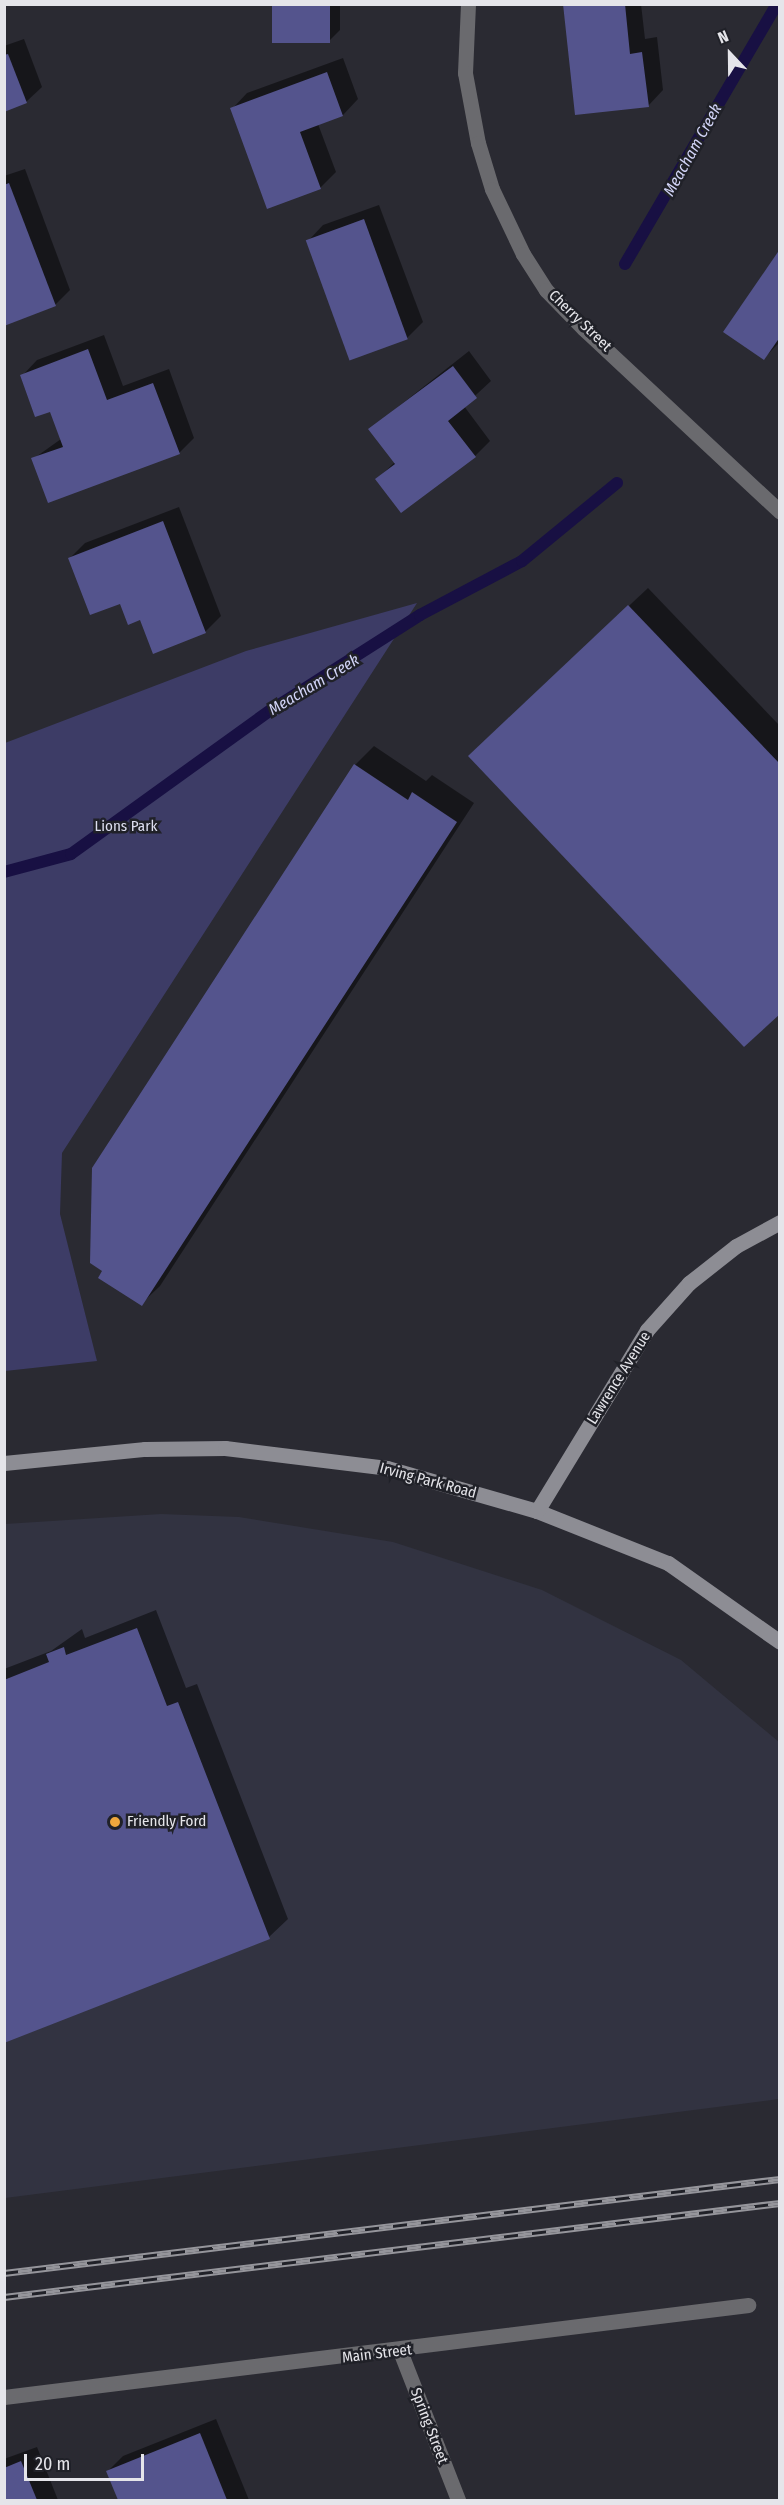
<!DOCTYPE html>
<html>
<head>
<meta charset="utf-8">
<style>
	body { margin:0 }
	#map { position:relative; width:784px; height:2505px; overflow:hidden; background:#2a2a32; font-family:"Fira Sans Condensed",sans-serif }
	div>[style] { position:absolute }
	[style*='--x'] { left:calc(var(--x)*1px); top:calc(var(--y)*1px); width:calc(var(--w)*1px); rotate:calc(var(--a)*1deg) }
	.built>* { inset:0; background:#323341 }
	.green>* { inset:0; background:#3d3c66 }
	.shadow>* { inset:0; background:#0007 }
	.stream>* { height:12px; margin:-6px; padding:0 6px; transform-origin:6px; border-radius:6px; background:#181043 }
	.building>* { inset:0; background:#54548d; transform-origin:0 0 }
	.street>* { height:15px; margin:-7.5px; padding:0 7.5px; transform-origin:7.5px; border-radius:7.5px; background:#6a6a6e }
	.secondary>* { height:15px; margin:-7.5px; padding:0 7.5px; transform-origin:7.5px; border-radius:7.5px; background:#8d8d94 }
	.rail>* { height:7px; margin-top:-3.5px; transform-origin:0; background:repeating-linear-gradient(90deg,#202128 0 14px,#95959b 0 28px); box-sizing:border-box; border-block:2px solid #95959b }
	.dots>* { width:16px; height:16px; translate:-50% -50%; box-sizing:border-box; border:3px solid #202128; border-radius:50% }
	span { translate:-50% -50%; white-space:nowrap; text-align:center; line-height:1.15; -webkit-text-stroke:5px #202128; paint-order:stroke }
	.street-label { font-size:15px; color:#e5e5ea }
	.park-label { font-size:15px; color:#dedff1 }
	.poi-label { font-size:15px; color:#e5e5ea }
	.left { translate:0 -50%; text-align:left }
	.water-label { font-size:16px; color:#d2d4f7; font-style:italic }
	.frame { position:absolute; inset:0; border:6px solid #e5e5ea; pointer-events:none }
	.north { position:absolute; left:700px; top:24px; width:60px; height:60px; -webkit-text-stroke:4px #202128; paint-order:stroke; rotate:338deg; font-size:16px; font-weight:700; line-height:24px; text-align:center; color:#e5e5ea }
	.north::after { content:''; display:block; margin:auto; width:21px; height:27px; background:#e5e5ea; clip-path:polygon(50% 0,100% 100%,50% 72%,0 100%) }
	.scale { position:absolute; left:24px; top:2454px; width:120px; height:27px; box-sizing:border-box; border:3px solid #e5e5ea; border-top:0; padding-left:8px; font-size:18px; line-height:21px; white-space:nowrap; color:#e5e5ea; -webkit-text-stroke:4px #202128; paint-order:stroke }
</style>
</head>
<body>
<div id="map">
	<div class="built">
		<i style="clip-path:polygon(161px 1514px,239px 1517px,393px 1542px,542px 1590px,681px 1660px,779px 1742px,779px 2099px,5px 2198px,5px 1524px)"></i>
	</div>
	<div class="green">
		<i style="clip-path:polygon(417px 603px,62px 1153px,60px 1214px,97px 1361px,5px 1371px,5px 743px,246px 651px)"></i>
	</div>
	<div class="shadow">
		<i style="clip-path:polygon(273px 4px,340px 4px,340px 30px,329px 41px)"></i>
		<i style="clip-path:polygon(565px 4px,641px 4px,645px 39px,657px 37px,663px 90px,648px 106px)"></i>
		<i style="clip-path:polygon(24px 39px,42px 87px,26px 102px,4px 110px,4px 46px)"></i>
		<i style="clip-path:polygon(343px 58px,358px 99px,343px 115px,318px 124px,336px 172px,320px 188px,232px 109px,247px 93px)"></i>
		<i style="clip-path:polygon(25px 169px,70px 290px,55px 305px,4px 324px,4px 176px)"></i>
		<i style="clip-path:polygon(379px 205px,423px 322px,407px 338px,308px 241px,323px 225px)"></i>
		<i style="clip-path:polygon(780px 252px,780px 342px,764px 358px)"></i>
		<i style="clip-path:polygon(104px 335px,123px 386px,169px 369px,194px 438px,179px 453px,33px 459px,61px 439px,50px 410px,22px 376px,37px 360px)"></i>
		<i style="clip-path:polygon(469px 351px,491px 381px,464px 406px,490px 441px,475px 456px,377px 479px,395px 462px,370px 429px)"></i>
		<i style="clip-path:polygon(179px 507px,221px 616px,205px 632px,141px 618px,69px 559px,85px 543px)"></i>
		<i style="clip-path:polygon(648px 588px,780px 726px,780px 1012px,489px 737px)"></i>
		<i style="clip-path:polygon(374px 746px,426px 781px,432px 775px,474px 803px,160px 1286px,141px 1304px,355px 765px)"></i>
		<i style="clip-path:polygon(156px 1610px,186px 1688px,197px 1684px,288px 1919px,269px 1937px,4px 2041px,4px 1669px,51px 1651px,82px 1629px,85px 1638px)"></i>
		<i style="clip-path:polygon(216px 2419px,249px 2500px,120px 2500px,108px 2471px,123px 2456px)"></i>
		<i style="clip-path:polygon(37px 2447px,58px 2500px,4px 2500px,4px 2459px)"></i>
	</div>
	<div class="stream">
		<i style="--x:625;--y:264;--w:301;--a:-59.7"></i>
		<i style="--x:4;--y:872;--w:69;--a:-15"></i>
		<i style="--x:71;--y:854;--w:246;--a:-35.8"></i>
		<i style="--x:271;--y:710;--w:177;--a:-32.5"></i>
		<i style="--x:420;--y:615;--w:115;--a:-27.9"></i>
		<i style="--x:522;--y:561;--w:123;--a:-39.4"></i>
	</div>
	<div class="building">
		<i style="left:272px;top:4px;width:58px;height:39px"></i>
		<i style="clip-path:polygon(563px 4px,625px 4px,630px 54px,642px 52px,649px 107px,575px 115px)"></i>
		<i style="clip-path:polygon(8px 54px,27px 103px,4px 112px,4px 55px)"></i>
		<i style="clip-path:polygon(327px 72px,343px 116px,300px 132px,321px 189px,267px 209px,230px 108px)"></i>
		<i style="clip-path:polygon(9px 183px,56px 306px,4px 326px,4px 185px)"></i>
		<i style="left:364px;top:219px;width:128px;height:62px;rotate:70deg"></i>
		<i style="clip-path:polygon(780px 249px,780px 337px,764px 360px,723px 332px)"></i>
		<i style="clip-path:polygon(88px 349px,107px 400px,153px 383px,180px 454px,48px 503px,31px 458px,63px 447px,50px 412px,35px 417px,20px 375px)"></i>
		<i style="clip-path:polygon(453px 366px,477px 398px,448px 421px,476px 457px,401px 513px,375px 479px,395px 464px,368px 429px)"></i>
		<i style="clip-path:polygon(163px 521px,206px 633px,153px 654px,140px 620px,128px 625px,120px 604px,90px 615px,68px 558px)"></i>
		<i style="clip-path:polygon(628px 605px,780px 764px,780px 1014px,744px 1047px,468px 756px)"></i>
		<i style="clip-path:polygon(354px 764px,408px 800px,412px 792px,457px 822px,142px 1306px,98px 1278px,102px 1271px,90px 1263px,92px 1168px)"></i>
		<i style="clip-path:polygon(137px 1628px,167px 1706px,178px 1702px,270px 1939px,4px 2043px,4px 1680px,49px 1662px,46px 1654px,64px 1647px,66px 1655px)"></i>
		<i style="clip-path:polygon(200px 2433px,227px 2500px,118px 2500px,106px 2471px)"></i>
		<i style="clip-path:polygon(21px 2461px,37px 2500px,4px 2500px,4px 2468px)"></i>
	</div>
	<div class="street">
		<i style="--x:468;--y:4;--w:69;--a:92.5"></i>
		<i style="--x:465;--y:73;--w:71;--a:79.5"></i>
		<i style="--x:478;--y:143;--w:48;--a:73.1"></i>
		<i style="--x:492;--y:189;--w:72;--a:64.5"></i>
		<i style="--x:523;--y:254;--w:43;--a:57.4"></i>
		<i style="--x:546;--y:290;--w:54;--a:45.7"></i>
		<i style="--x:584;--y:329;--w:268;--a:43"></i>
		<i style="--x:400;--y:2351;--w:160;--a:68.7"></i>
		<i style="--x:4;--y:2397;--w:750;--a:-7.05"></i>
	</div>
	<div class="secondary">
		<i style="--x:4;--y:1463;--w:142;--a:-5.7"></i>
		<i style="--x:145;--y:1449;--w:80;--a:-0.7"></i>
		<i style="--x:225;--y:1448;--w:163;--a:7"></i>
		<i style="--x:387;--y:1468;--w:156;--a:16"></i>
		<i style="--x:537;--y:1511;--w:141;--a:21.7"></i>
		<i style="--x:668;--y:1563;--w:137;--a:35.2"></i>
		<i style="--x:537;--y:1511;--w:212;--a:-58.7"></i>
		<i style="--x:647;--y:1330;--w:63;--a:-48.2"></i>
		<i style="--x:689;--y:1283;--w:60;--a:-38.2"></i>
		<i style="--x:736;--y:1246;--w:50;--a:-28.6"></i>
	</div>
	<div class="rail">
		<i style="--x:4;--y:2273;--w:782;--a:-6.91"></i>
		<i style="--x:4;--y:2297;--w:782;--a:-6.91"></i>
	</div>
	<div class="dots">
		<i style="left:115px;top:1822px;background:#efa73d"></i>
	</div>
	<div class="street-label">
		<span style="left:580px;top:321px;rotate:44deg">Cherry Street</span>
		<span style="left:619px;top:1378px;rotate:-58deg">Lawrence Avenue</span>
		<span style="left:428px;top:1481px;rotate:15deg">Irving Park Road</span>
		<span style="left:377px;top:2354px;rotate:-7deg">Main Street</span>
		<span style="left:429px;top:2426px;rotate:69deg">Spring Street</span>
	</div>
	<div class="park-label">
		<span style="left:126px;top:827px">Lions Park</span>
	</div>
	<div class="poi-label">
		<span class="left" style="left:127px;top:1822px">Friendly Ford</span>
	</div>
	<div class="water-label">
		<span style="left:693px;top:150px;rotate:-61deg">Meacham Creek</span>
		<span style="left:314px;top:685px;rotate:-31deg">Meacham Creek</span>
	</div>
	<div class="frame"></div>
	<div class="north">N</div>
	<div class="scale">20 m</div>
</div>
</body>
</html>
